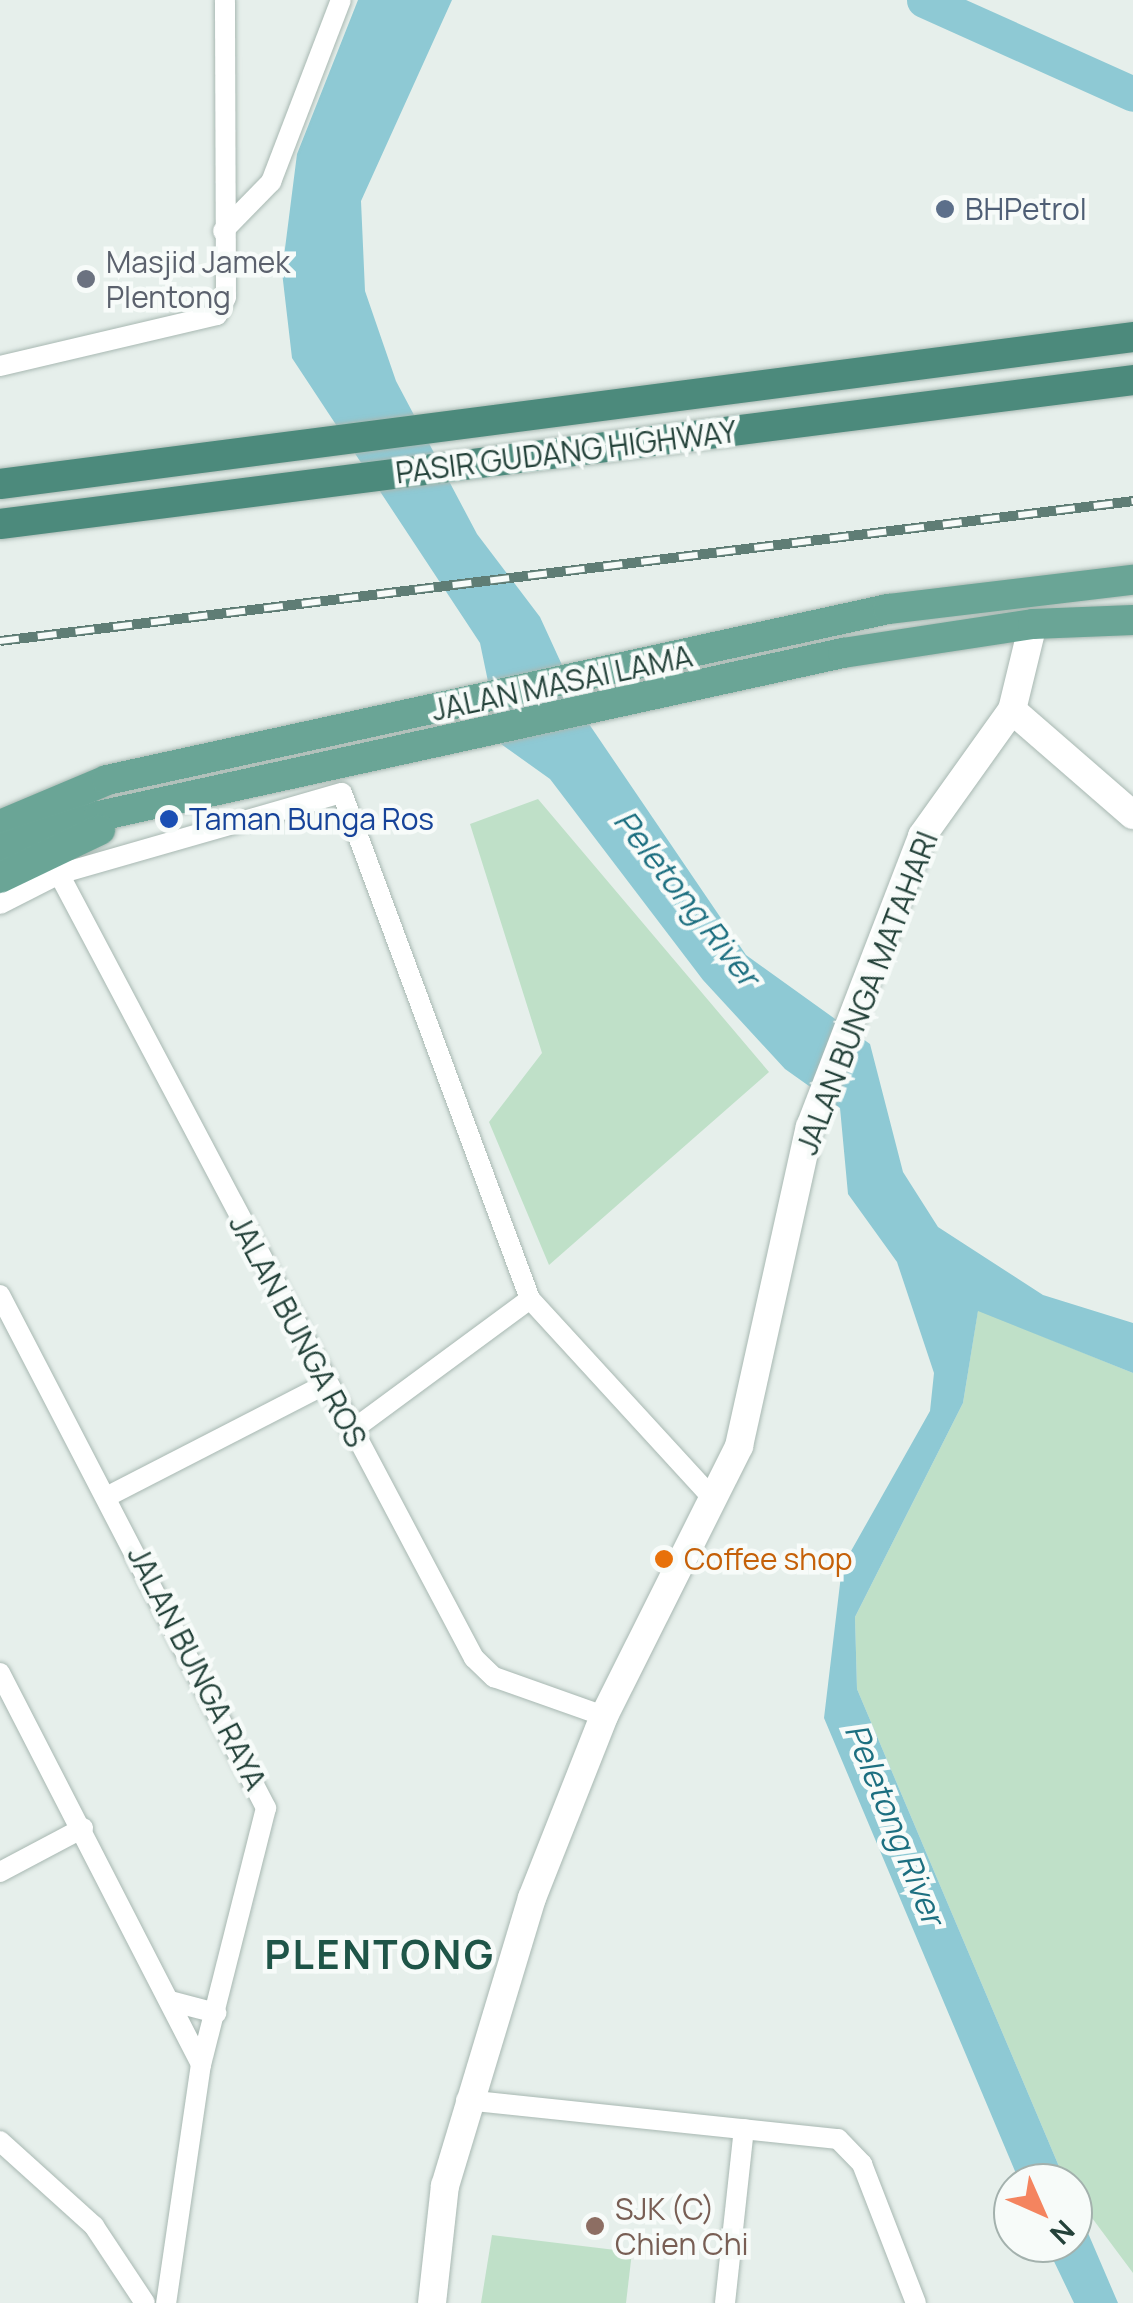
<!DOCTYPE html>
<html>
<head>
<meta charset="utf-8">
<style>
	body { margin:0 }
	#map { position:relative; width:1133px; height:2303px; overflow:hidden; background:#e6efeb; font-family:Manrope,sans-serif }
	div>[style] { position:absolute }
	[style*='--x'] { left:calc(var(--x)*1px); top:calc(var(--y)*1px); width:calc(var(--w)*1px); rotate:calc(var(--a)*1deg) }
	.green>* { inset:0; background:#bfe0c8 }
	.water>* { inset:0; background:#8ec9d4 }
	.river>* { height:35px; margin:-17.5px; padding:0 17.5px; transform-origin:17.5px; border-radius:17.5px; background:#8ec9d4 }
	.roads { filter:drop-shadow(0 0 2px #a8b8b2) drop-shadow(0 0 2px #a8b8b2) }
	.minor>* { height:20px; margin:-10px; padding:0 10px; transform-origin:10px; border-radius:10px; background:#fff }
	.tertiary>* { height:28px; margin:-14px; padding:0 14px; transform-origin:14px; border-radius:14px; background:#fff }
	.primary>* { height:30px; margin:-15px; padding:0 15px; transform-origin:15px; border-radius:15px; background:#6aa596 }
	.trunk>* { height:30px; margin:-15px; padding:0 15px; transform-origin:15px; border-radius:15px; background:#4c8a7c }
	.rail>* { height:10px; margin-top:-5px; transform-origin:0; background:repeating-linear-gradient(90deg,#f7fbf9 0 19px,#5f7d75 0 38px); box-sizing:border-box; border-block:2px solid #5f7d75 }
	.dots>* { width:28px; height:28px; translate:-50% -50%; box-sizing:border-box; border:5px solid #f7fbf9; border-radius:50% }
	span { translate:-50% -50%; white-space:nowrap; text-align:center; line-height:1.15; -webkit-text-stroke:9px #f7fbf9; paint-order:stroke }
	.service-label { font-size:30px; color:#4e5e75 }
	.left { translate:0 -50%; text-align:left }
	.worship-label { font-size:30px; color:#5b616d }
	.street-label { font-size:30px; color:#24423a }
	.transit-label { font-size:30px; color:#164399 }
	.food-label { font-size:30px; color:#c56008 }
	.education-label { font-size:30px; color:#785e54 }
	.water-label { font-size:32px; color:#1c6f80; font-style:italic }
	.district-label { font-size:40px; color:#1f5548; font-weight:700; letter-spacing:2.5px }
	.north { position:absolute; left:993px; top:2163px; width:100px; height:100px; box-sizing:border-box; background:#f7fbf9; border:2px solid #a3b1ad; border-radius:50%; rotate:135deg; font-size:28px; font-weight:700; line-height:40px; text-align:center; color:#24423a }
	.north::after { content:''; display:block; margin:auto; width:35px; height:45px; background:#f4845f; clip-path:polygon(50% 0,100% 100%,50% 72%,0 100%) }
</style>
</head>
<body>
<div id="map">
	<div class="green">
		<i style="clip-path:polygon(538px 799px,769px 1072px,549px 1265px,489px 1122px,542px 1053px,470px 824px)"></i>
		<i style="clip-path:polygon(978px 1310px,1133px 1373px,1133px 2273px,1066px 2183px,857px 1689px,855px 1617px,963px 1403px)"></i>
		<i style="clip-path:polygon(492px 2235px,632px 2252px,626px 2303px,481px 2303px)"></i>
	</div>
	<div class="water">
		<i style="clip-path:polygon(358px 0,452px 0,361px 201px,365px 291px,396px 381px,477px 534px,540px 617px,589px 724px,746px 955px,870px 1044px,903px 1172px,938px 1227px,1043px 1295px,1133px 1323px,1133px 1373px,978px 1311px,963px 1403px,855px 1617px,857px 1689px,1066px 2183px,1020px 2183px,824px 1718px,842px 1567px,930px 1411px,934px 1373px,897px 1262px,848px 1194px,840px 1108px,785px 1069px,703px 980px,550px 779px,501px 744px,480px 643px,292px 358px,282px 272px,297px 154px)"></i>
		<i style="clip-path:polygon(1073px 2198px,1118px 2303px,1074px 2303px,1049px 2251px,1046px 2243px,1073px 2243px)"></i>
	</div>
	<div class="river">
		<i style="--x:924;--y:0;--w:229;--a:24.2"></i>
	</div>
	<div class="roads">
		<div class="minor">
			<i style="--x:223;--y:231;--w:69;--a:-45.6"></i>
			<i style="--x:271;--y:182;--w:195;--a:-69"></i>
			<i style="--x:0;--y:366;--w:223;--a:-13.2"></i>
			<i style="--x:217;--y:315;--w:20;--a:-63"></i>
			<i style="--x:226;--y:297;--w:297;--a:-90.2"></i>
			<i style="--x:59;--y:874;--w:887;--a:62.11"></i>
			<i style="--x:474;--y:1658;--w:28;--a:44"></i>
			<i style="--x:494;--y:1677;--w:117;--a:19.5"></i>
			<i style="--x:0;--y:904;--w:66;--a:-27"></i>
			<i style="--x:59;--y:874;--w:294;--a:-16"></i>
			<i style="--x:342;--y:793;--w:540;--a:69.62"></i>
			<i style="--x:530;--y:1299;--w:271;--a:47.5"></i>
			<i style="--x:0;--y:1295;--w:578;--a:62.59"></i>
			<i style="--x:266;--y:1808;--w:264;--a:104.2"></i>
			<i style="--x:201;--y:2064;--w:242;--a:98.3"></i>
			<i style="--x:351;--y:1431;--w:222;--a:-36.4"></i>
			<i style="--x:110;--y:1495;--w:243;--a:-27.2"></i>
			<i style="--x:0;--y:1673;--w:440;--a:62.8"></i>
			<i style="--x:0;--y:1872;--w:94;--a:-27.9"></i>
			<i style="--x:170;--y:2001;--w:48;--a:14.6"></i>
			<i style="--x:466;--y:2100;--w:374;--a:6"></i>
			<i style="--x:838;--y:2139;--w:35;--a:46"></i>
			<i style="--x:862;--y:2164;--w:149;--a:68.8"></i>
			<i style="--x:0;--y:2141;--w:127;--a:42.1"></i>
			<i style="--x:94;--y:2226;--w:92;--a:56.5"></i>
			<i style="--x:725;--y:2303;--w:175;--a:-83.8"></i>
		</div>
		<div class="tertiary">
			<i style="--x:1012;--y:710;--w:160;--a:41"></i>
			<i style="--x:432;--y:2303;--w:118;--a:-83.7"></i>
			<i style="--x:445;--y:2186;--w:301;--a:-73.2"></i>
			<i style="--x:532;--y:1898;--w:196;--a:-68.4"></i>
			<i style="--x:604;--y:1716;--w:302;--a:-63.4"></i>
			<i style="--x:739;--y:1446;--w:327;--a:-77.5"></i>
			<i style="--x:810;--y:1127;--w:312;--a:-68.9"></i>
			<i style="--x:922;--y:836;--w:155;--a:-54.5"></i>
			<i style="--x:1012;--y:710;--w:89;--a:-76.3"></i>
		</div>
		<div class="primary">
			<i style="--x:0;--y:825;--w:116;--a:-22.8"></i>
			<i style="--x:107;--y:780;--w:800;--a:-12.35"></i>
			<i style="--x:888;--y:609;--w:247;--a:-6.8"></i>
			<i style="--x:0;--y:849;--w:104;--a:-18.4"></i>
			<i style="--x:99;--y:816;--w:762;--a:-12.36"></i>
			<i style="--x:843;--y:653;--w:192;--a:-8.7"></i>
			<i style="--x:1033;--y:624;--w:100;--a:-2.3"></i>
			<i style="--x:0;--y:878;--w:111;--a:-25.6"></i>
		</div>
		<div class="trunk">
			<i style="--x:0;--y:484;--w:1142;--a:-7.39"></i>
			<i style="--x:0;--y:524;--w:1142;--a:-7.24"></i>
		</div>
	</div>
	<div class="rail">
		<i style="--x:0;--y:641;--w:1142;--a:-7.04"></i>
	</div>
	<div class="dots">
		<i style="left:945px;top:209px;background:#5c6f8a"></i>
		<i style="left:86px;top:279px;background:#6b7280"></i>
		<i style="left:169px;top:819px;background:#1a4fb4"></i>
		<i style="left:664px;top:1559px;background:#e8710a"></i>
		<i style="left:595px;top:2226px;background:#8d6e63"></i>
	</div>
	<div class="service-label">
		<span class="left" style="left:965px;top:209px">BHPetrol</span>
	</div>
	<div class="worship-label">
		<span class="left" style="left:106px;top:279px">Masjid Jamek<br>Plentong</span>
	</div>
	<div class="street-label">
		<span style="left:566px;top:452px;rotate:-7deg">PASIR GUDANG HIGHWAY</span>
		<span style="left:562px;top:683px;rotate:-12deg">JALAN MASAI LAMA</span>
		<span style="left:867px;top:993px;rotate:-69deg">JALAN BUNGA MATAHARI</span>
		<span style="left:298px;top:1331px;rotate:62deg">JALAN BUNGA ROS</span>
		<span style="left:197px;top:1668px;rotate:63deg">JALAN BUNGA RAYA</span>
	</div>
	<div class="transit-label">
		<span class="left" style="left:189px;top:819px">Taman Bunga Ros</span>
	</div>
	<div class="food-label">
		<span class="left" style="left:684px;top:1559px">Coffee shop</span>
	</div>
	<div class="education-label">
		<span class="left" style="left:615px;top:2226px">SJK (C)<br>Chien Chi</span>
	</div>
	<div class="water-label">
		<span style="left:687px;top:898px;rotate:52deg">Peletong River</span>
		<span style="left:895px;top:1824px;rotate:68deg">Peletong River</span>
	</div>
	<div class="district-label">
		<span style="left:380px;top:1954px">PLENTONG</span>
	</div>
	<div class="north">N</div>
</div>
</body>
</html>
